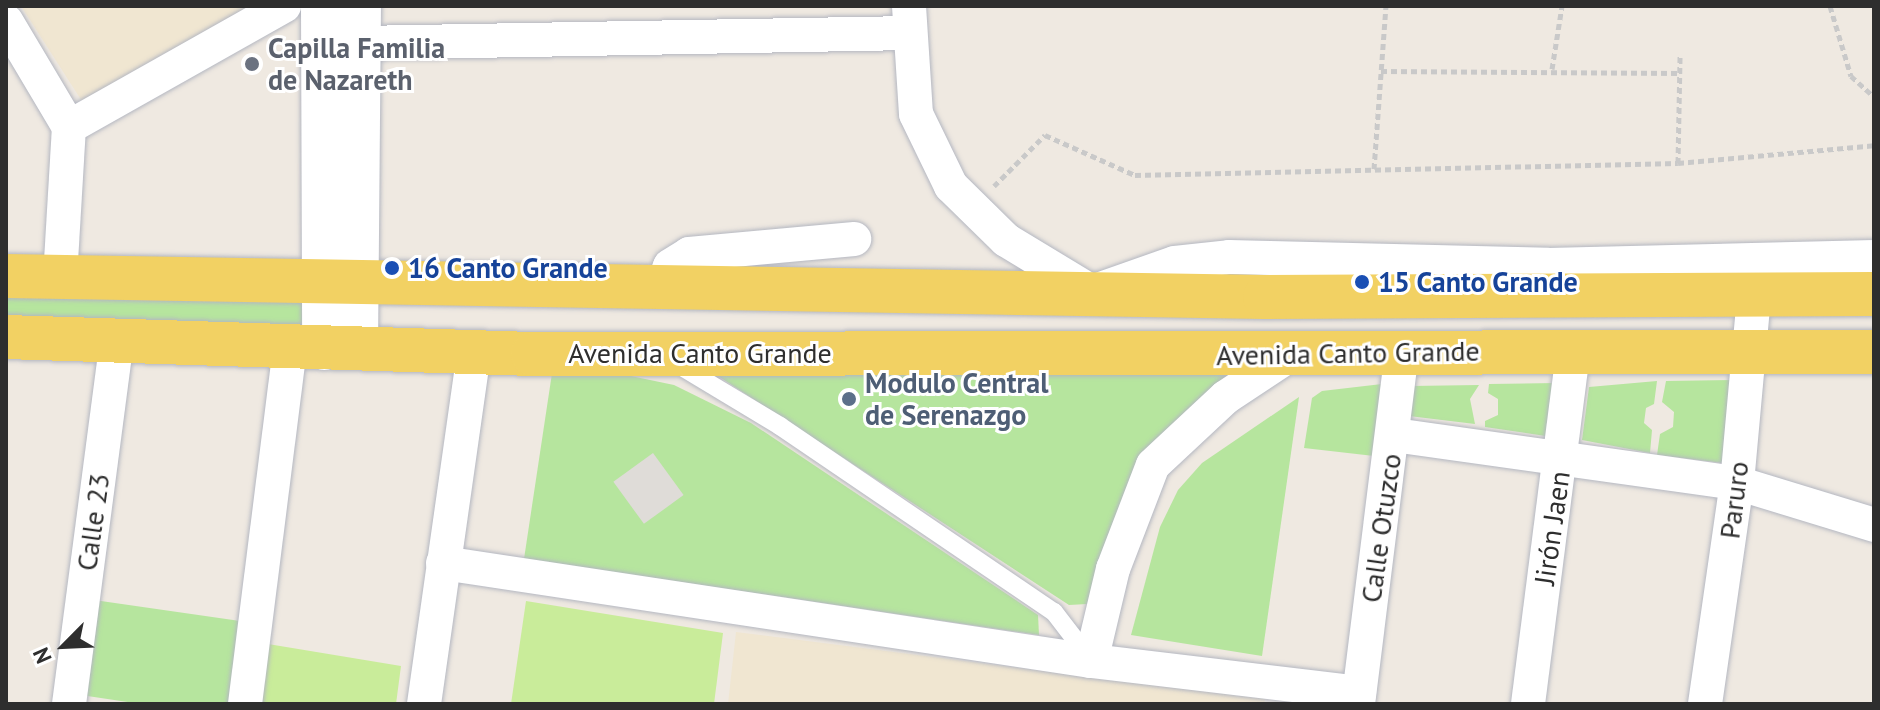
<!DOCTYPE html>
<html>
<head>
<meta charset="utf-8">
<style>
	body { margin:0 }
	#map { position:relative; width:1880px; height:710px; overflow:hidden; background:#efe9e1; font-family:"PT Sans",sans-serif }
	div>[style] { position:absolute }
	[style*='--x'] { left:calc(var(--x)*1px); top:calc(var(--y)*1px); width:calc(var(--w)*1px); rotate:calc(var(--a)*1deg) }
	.education>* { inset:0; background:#f0e6d1 }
	.green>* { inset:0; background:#b6e59e; transform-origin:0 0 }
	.pitch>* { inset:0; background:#c9ec9a }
	.plaza>* { inset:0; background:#dfdcd8; transform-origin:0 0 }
	.path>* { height:5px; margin-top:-2.5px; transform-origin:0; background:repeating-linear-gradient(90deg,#c9c9c9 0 6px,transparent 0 10px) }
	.roads { filter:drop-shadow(0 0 2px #b4b7c1) drop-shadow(0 0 2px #b4b7c1) }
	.lane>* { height:18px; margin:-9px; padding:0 9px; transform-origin:9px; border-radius:9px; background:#fff }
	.street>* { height:34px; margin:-17px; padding:0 17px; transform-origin:17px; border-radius:17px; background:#fff }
	.secondary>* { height:44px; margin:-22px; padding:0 22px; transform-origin:22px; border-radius:22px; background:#fff }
	.primary>* { height:44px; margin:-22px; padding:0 22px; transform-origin:22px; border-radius:22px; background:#f2d163 }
	.dots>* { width:22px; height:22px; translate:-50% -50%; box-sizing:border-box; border:4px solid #fff; border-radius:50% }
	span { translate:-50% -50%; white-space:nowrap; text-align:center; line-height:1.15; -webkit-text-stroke:6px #fff; paint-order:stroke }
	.worship-label { font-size:28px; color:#5b616d; font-weight:700 }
	.left { translate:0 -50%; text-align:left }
	.transit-label { font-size:28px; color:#164399; font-weight:700 }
	.street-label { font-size:28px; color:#2e2e2e }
	.service-label { font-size:28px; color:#4e5e75; font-weight:700 }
	.frame { position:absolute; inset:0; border:8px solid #2e2e2e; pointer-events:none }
	.north { position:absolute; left:24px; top:606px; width:80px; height:80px; -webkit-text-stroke:6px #fff; paint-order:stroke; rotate:246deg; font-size:22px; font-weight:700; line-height:32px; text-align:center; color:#2e2e2e }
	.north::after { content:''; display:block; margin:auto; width:28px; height:36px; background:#2e2e2e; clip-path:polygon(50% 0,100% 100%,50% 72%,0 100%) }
</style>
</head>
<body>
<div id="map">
	<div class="education">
		<i style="clip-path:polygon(21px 6px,252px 6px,87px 109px)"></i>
		<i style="clip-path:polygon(736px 632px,1265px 699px,1264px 704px,728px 704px)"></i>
	</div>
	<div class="green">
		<i style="left:6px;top:294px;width:298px;height:32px;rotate:1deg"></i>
		<i style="clip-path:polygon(554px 360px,674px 385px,751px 423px,1038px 615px,1039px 635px,524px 559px)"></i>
		<i style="clip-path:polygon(695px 361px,1265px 363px,1108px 540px,1087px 604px,1069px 605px)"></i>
		<i style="clip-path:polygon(1732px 380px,1723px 463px,1657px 455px,1660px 434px,1673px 427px,1674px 412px,1662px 402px,1666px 381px)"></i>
		<i style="clip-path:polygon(1657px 381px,1654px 404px,1646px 408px,1644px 423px,1652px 430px,1650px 453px,1582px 440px,1589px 387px)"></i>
		<i style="clip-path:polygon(1557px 383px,1552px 437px,1485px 427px,1485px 421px,1498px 415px,1498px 399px,1488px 393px,1489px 384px)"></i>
		<i style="clip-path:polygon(1382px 384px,1374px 456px,1304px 448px,1312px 398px,1322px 391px)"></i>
		<i style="clip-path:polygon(1479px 385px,1470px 399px,1475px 424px,1409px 416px,1411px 386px)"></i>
		<i style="clip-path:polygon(1299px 397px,1262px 656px,1131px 635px,1160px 527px,1178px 490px,1202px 463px)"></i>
		<i style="clip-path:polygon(87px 599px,247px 622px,236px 704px,141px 704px,74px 694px)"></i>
	</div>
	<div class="pitch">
		<i style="clip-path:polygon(526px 601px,723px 633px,714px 704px,511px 704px)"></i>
		<i style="clip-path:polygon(268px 644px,401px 666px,396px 704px,262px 704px)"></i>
	</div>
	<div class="plaza">
		<i style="left:653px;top:453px;width:52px;height:49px;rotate:54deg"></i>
	</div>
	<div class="path">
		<i style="--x:1830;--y:6;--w:73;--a:73.3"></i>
		<i style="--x:1851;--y:76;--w:31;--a:42"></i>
		<i style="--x:1552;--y:69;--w:64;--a:-81"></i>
		<i style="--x:1381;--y:71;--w:299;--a:0.4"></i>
		<i style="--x:1678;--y:163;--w:107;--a:-88.9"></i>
		<i style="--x:1374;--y:169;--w:163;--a:-85.8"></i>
		<i style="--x:994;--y:186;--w:72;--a:-45"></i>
		<i style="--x:1045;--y:135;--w:98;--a:24"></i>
		<i style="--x:1135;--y:175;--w:543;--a:-1.27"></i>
		<i style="--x:1678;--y:163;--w:197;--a:-5.2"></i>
	</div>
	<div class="roads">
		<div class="lane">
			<i style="--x:677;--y:364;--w:120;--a:31"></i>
			<i style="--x:780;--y:426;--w:331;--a:34.2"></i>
			<i style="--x:1054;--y:612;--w:59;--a:52.5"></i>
		</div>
		<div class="street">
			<i style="--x:909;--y:6;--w:108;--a:86.3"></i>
			<i style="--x:916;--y:114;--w:80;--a:64.1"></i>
			<i style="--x:951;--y:186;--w:77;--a:44.5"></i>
			<i style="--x:1006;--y:240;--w:100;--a:31.2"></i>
			<i style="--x:1092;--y:292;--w:88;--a:-19.3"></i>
			<i style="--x:1175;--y:263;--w:54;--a:-6.3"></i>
			<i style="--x:1229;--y:257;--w:319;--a:1.4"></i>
			<i style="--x:1548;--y:265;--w:326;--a:-1.4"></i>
			<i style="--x:6;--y:21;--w:123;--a:59.3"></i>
			<i style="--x:360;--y:43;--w:550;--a:-1.04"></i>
			<i style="--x:69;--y:127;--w:247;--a:-29.4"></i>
			<i style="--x:60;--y:278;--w:151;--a:-86.6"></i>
			<i style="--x:662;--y:287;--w:22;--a:-69"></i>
			<i style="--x:670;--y:266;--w:22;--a:-32"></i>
			<i style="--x:689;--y:254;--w:166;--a:-5.2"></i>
			<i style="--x:1394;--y:435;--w:346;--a:8"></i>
			<i style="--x:1737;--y:483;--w:143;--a:17"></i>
			<i style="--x:443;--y:563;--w:655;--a:8.6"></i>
			<i style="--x:1091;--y:661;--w:270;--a:6.8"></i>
			<i style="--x:1091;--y:661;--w:95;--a:-76.6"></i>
			<i style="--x:1113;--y:569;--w:111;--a:-69"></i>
			<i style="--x:1153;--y:465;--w:100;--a:-43"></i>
			<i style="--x:1226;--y:397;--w:82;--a:-33.5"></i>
			<i style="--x:69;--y:704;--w:367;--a:-82.5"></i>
			<i style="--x:245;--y:704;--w:359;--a:-82.8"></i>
			<i style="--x:424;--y:704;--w:356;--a:-81.9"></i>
			<i style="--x:1358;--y:704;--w:355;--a:-82.9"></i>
			<i style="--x:1528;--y:704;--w:355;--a:-82.7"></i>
			<i style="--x:1705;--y:704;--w:223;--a:-81.8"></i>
			<i style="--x:1737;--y:483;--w:189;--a:-84.8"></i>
		</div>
		<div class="secondary">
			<i style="--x:323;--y:6;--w:342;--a:89.8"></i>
			<i style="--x:356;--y:348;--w:342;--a:-89.5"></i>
		</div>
		<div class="primary">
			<i style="--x:6;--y:276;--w:1259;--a:0.96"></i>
			<i style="--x:1265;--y:297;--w:609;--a:-0.28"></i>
			<i style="--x:6;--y:337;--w:527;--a:1.85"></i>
			<i style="--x:533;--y:354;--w:1341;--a:-0.09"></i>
		</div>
	</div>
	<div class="dots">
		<i style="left:252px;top:64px;background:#6b7280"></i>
		<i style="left:392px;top:268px;background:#1a4fb4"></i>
		<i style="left:1362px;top:282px;background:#1a4fb4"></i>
		<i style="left:849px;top:399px;background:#5c6f8a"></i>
	</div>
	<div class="worship-label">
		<span class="left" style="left:268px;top:64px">Capilla Familia<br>de Nazareth</span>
	</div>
	<div class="transit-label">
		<span class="left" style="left:408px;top:268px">16 Canto Grande</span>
		<span class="left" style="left:1378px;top:282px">15 Canto Grande</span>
	</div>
	<div class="street-label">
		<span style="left:700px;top:353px">Avenida Canto Grande</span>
		<span style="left:1348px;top:353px;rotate:-1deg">Avenida Canto Grande</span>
		<span style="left:1734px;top:500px;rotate:-83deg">Paruro</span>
		<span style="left:93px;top:522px;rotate:-82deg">Calle 23</span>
		<span style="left:1381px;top:528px;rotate:-82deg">Calle Otuzco</span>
		<span style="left:1552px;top:528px;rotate:-82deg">Jirón Jaen</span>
	</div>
	<div class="service-label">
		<span class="left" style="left:865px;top:399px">Modulo Central<br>de Serenazgo</span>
	</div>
	<div class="frame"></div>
	<div class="north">N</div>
</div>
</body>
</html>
